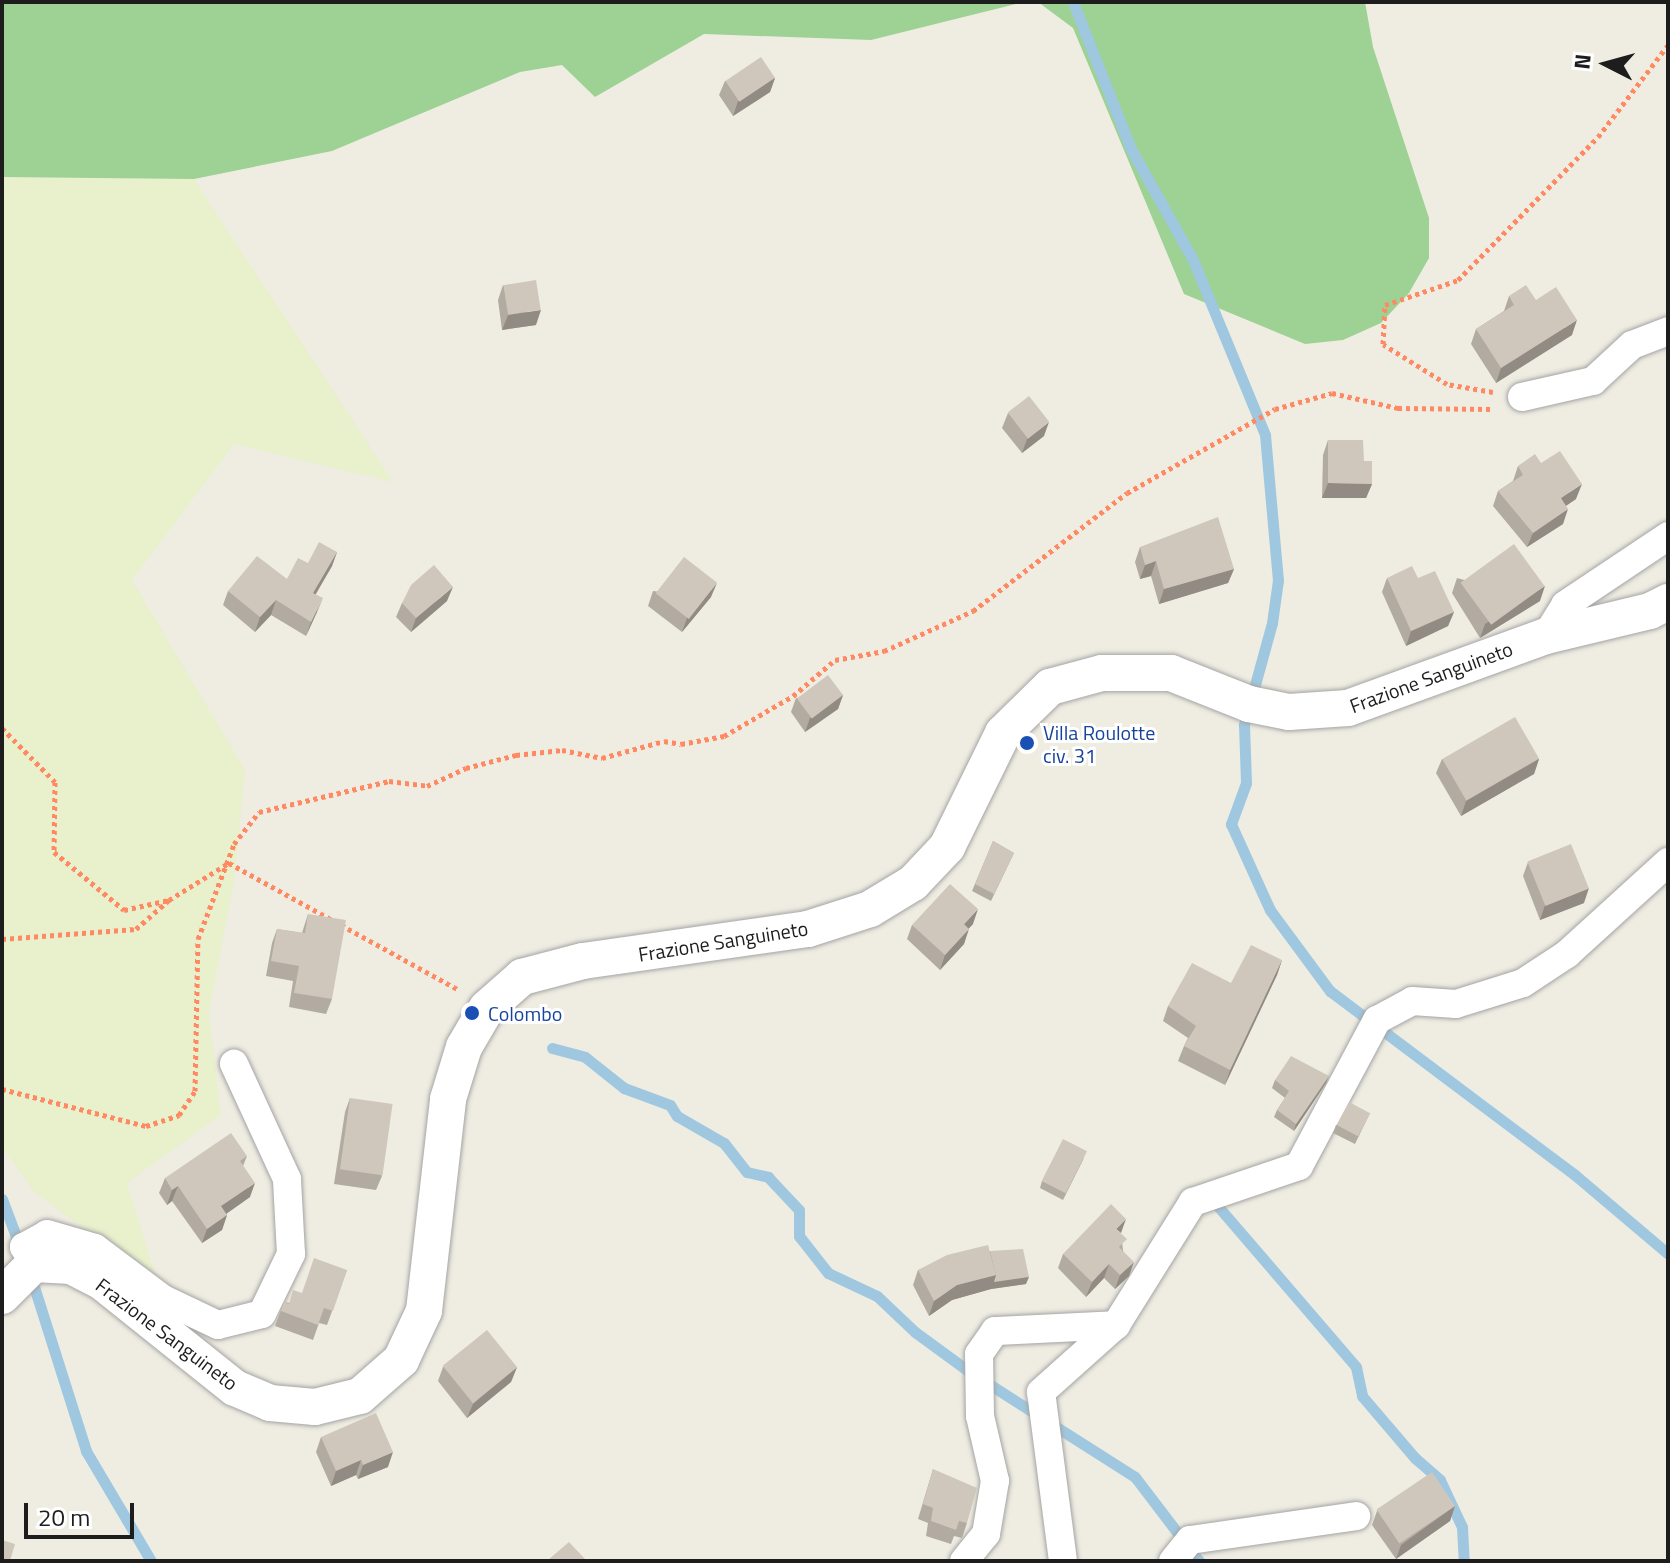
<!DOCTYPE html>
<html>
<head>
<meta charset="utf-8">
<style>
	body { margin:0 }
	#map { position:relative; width:1670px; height:1563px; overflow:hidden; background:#efede2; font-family:"Titillium Web",sans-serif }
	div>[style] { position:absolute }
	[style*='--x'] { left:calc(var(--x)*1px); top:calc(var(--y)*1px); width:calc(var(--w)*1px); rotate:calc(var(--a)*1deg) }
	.farmland>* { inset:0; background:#e8f0cc }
	.forest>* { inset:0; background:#9dd294 }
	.stream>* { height:11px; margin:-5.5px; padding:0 5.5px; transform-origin:5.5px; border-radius:5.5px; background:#9fc8e0 }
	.path>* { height:5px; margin-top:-2.5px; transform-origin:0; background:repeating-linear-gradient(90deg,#ff8963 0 4px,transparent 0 8px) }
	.roads { filter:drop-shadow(0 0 2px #a4a4a4) drop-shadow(0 0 2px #a4a4a4) }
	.minor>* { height:28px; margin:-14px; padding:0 14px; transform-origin:14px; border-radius:14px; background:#fff }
	.tertiary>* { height:36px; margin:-18px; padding:0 18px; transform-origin:18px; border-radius:18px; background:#fff }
	.wall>* { inset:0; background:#b2aba1 }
	.shaded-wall>* { inset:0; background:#918b83 }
	.building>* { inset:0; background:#cfc7bb; transform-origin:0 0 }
	.dots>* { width:22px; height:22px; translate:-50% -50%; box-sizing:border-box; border:4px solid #fff; border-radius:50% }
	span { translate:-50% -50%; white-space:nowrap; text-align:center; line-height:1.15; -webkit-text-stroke:6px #fff; paint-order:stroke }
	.street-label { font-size:20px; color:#1d1d1d }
	.transit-label { font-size:20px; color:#164399 }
	.left { translate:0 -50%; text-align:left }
	.frame { position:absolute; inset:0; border:4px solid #1d1d1d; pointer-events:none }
	.north { position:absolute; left:1566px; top:24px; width:80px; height:80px; -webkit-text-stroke:6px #fff; paint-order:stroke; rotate:276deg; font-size:22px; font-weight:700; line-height:32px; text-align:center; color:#1d1d1d }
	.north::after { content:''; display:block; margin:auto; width:28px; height:36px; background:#1d1d1d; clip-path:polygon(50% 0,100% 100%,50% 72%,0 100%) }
	.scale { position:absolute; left:24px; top:1503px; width:110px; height:36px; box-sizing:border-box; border:4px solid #1d1d1d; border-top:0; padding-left:10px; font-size:24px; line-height:28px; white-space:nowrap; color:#1d1d1d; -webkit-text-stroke:6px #fff; paint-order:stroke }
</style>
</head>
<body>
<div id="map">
	<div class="farmland">
		<i style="clip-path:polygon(2px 177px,194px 179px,393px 482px,234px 444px,132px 580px,245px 770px,235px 876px,209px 1012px,221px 1115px,127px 1183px,157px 1281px,35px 1193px,2px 1147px)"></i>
	</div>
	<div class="forest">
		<i style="clip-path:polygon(2px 2px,1024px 2px,871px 40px,704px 34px,595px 97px,562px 65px,520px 72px,332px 151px,194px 179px,2px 177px)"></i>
		<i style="clip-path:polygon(1038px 2px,1365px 2px,1373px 47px,1429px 218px,1429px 258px,1409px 293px,1381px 323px,1343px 340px,1305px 344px,1184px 294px,1073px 28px)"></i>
	</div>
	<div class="stream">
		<i style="--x:1073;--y:2;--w:158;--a:68.5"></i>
		<i style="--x:1131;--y:149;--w:127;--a:60.8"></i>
		<i style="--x:1193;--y:260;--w:189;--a:67.6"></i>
		<i style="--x:1265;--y:435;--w:146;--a:84.9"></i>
		<i style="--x:1278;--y:580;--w:43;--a:97.9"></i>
		<i style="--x:1272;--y:623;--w:106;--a:105.4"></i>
		<i style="--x:1244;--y:725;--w:58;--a:88"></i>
		<i style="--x:1246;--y:783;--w:44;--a:110.1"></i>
		<i style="--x:1231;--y:824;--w:94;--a:65.6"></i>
		<i style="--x:1270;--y:910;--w:101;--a:53.5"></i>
		<i style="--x:1330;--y:991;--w:306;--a:36.9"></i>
		<i style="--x:1575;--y:1175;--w:122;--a:40.3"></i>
		<i style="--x:552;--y:1048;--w:34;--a:15"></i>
		<i style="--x:585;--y:1057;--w:50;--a:38.5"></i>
		<i style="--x:624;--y:1088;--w:49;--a:20.3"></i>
		<i style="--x:670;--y:1105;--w:13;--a:58"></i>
		<i style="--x:677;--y:1116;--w:54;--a:29.9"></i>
		<i style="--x:724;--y:1143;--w:37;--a:52"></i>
		<i style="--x:747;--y:1172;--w:22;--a:13"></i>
		<i style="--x:768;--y:1177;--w:45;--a:46.8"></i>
		<i style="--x:799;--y:1210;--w:26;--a:90"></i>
		<i style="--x:799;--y:1236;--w:47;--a:51.9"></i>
		<i style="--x:828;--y:1273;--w:54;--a:25.1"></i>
		<i style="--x:877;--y:1296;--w:52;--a:43.5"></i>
		<i style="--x:915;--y:1332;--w:64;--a:36.2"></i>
		<i style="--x:967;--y:1370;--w:199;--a:32.5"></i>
		<i style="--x:1135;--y:1477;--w:106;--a:52.7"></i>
		<i style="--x:2;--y:1199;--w:51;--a:69.4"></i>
		<i style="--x:1216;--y:1204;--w:215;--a:49.3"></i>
		<i style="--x:1356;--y:1367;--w:30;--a:78"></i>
		<i style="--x:1362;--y:1396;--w:82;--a:49.5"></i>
		<i style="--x:1415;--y:1458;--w:33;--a:41"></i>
		<i style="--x:1440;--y:1480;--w:52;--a:64.9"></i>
		<i style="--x:1462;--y:1527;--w:34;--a:87"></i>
		<i style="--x:30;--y:1274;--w:186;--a:72.4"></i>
		<i style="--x:86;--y:1451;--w:128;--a:59.4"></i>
	</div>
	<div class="path">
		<i style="--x:1493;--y:392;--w:47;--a:-170.1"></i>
		<i style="--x:1447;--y:384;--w:75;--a:-148"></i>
		<i style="--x:1383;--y:344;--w:39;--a:-87"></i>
		<i style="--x:1385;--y:305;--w:77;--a:-18.9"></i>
		<i style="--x:1458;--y:280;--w:200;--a:-45.6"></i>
		<i style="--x:1598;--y:137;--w:116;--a:-52.7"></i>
		<i style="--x:2;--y:728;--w:76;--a:45.5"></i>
		<i style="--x:55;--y:782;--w:70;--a:90.8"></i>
		<i style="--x:54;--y:852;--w:91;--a:39.6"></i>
		<i style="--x:124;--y:910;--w:46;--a:-12.5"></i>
		<i style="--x:229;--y:863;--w:263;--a:28.9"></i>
		<i style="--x:2;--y:939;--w:134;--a:-4.3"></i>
		<i style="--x:136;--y:929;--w:44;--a:-41.3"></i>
		<i style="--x:169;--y:900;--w:68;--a:-31.8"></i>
		<i style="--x:2;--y:1089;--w:149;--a:14.4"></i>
		<i style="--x:146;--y:1126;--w:35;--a:-18"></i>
		<i style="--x:179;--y:1115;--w:29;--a:-56"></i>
		<i style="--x:195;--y:1091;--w:152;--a:-88.9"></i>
		<i style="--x:198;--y:939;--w:102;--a:-69.2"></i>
		<i style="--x:234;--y:844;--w:41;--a:-52"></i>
		<i style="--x:259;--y:812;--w:134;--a:-13.4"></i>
		<i style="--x:389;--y:781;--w:38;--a:7"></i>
		<i style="--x:427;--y:786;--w:43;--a:-24.8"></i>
		<i style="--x:466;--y:768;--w:52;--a:-14.6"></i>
		<i style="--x:516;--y:755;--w:46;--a:-6.2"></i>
		<i style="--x:562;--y:750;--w:41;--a:11.3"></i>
		<i style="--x:602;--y:758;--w:64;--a:-15.3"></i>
		<i style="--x:664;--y:741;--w:17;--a:10"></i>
		<i style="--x:681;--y:744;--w:44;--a:-10.5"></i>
		<i style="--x:724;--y:736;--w:80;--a:-30.1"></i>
		<i style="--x:793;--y:696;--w:55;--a:-40.6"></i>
		<i style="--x:835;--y:660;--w:50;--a:-10.4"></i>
		<i style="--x:884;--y:651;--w:98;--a:-24.2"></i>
		<i style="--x:973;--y:611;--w:194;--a:-37.5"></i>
		<i style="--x:1127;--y:493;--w:170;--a:-29.6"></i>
		<i style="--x:1275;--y:409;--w:59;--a:-15.7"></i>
		<i style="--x:1332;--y:393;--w:68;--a:12.8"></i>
		<i style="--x:1398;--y:408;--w:96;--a:0.6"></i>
	</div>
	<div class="roads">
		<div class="minor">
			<i style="--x:1522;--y:397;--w:73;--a:-12.7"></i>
			<i style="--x:1593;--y:381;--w:53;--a:-42.7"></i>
			<i style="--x:1632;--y:345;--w:39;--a:-21"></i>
			<i style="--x:1546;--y:636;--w:36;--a:-58"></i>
			<i style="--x:1565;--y:605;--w:124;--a:-33.8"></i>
			<i style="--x:34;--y:1264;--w:20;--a:-120"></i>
			<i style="--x:24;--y:1247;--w:26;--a:-29"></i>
			<i style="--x:47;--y:1234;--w:50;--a:16.3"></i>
			<i style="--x:95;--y:1248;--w:85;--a:36.9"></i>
			<i style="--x:163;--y:1299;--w:61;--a:25.3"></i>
			<i style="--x:218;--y:1325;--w:45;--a:-14"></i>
			<i style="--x:262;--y:1314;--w:67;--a:-64.2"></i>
			<i style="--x:291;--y:1254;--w:75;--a:-93.1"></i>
			<i style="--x:287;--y:1179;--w:127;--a:-114.7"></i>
			<i style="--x:964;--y:1561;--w:35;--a:-51"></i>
			<i style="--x:986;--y:1534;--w:54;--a:-80.4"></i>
			<i style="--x:995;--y:1481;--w:67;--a:-103"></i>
			<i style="--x:980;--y:1416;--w:62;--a:-90.9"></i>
			<i style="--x:979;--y:1354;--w:28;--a:-55"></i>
			<i style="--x:995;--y:1331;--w:121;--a:-2.8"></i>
			<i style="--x:1116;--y:1325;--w:145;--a:-58"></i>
			<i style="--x:1193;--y:1202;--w:112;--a:-18.8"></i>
			<i style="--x:1299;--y:1166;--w:166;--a:-61.9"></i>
			<i style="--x:1377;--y:1020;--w:40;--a:-28"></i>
			<i style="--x:1412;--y:1001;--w:44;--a:3.9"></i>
			<i style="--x:1456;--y:1004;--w:70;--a:-17.4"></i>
			<i style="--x:1523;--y:983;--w:53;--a:-33.4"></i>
			<i style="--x:1567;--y:954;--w:137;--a:-42.3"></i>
			<i style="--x:1063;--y:1561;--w:170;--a:-97.4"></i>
			<i style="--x:1041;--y:1392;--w:101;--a:-41.8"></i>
			<i style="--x:1173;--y:1561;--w:27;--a:-51"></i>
			<i style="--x:1190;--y:1540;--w:168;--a:-8.2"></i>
		</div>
		<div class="tertiary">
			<i style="--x:2;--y:1296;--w:45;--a:-45"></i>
			<i style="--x:34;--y:1264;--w:37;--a:3"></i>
			<i style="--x:71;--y:1266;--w:35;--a:27"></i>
			<i style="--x:102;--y:1282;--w:170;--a:38.6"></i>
			<i style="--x:235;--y:1388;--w:38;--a:23"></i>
			<i style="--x:270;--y:1403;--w:45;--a:5.1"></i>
			<i style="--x:315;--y:1407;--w:46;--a:-13.7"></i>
			<i style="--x:360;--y:1396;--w:55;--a:-41.3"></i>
			<i style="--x:401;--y:1360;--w:54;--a:-64.9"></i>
			<i style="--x:424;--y:1311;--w:213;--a:-83.5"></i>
			<i style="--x:448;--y:1099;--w:54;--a:-72.9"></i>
			<i style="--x:464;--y:1047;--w:45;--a:-59.5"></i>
			<i style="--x:487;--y:1008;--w:47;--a:-41.5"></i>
			<i style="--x:522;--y:977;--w:63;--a:-14.7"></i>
			<i style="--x:583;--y:961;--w:227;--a:-8.1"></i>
			<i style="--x:808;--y:929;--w:65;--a:-17.9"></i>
			<i style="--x:870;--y:909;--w:50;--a:-31.2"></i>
			<i style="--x:913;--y:883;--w:50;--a:-46.6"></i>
			<i style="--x:947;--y:847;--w:127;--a:-63.8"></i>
			<i style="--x:1003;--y:733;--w:66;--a:-44.4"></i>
			<i style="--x:1050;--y:687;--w:54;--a:-15.1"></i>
			<i style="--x:1102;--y:673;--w:69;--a:0"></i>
			<i style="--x:1171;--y:673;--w:84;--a:21.7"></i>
			<i style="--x:1249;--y:704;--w:41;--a:11.3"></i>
			<i style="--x:1289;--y:712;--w:59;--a:-3.9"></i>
			<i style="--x:1348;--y:708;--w:211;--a:-20"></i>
			<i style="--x:1546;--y:636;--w:107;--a:-13.5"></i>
			<i style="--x:1650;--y:611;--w:20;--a:-27"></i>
		</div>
	</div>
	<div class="wall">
		<i style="clip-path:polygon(775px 78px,770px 92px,733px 116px,719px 95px,725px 81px)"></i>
		<i style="clip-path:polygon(503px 285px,536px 325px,502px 330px,498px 300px)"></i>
		<i style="clip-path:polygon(1509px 296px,1536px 300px,1572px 335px,1496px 383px,1471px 344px,1476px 329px,1504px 311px)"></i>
		<i style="clip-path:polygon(1008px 413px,1044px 436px,1022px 453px,1002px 428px)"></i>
		<i style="clip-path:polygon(1328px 440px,1364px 461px,1372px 484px,1366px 498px,1322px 498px,1323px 455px)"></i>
		<i style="clip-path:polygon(1541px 463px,1576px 499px,1566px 506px,1563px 524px,1527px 547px,1493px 506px,1498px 491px,1513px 481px,1518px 466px)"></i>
		<i style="clip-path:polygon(1140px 547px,1234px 569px,1228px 583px,1159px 604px,1151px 576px,1140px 579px,1135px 562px)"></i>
		<i style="clip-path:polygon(337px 552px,332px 566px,316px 594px,317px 612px,306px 636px,271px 615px,255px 632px,223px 605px,228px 591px,287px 579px,308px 563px)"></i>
		<i style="clip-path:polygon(1387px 578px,1454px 612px,1448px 626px,1406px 646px,1382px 592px)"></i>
		<i style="clip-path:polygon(1457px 578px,1540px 601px,1480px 638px,1452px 593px)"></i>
		<i style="clip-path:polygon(653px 591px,711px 597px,682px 632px,648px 606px)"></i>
		<i style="clip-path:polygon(447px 601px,411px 632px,396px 617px,402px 603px)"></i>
		<i style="clip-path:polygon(843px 695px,838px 709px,805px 732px,791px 712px,796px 698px)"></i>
		<i style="clip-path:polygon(1442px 759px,1539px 759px,1534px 774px,1461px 816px,1436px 773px)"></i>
		<i style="clip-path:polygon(993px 841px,1014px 853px,991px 901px,972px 891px)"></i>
		<i style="clip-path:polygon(1528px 862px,1584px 903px,1540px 920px,1523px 876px)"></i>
		<i style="clip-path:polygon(308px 914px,332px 999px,326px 1014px,289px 1007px,293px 981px,266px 976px,272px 943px,277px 929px,302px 933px)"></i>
		<i style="clip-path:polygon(973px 924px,968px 929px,964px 944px,940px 970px,907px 939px,912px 925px)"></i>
		<i style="clip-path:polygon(1282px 960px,1277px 975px,1225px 1085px,1178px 1061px,1184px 1046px,1188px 1038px,1163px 1021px,1168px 1006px,1231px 983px)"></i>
		<i style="clip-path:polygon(1329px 1076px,1326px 1083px,1294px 1131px,1274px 1117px,1277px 1110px,1285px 1098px,1272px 1088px,1275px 1080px)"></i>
		<i style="clip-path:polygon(350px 1098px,382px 1176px,376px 1190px,334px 1184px,345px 1112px)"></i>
		<i style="clip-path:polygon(1370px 1113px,1355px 1144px,1333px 1133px,1336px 1125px)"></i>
		<i style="clip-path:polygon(247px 1156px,243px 1166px,250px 1197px,226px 1214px,227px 1215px,222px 1230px,202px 1243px,172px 1201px,167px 1205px,159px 1193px,165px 1178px)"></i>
		<i style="clip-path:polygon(1084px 1158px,1063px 1200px,1040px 1188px,1042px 1181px)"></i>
		<i style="clip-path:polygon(1121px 1234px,1123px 1250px,1129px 1276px,1115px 1289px,1104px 1278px,1086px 1297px,1058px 1268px,1063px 1254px)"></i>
		<i style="clip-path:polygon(990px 1251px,1026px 1284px,991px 1289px,952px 1300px,929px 1316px,913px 1285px,918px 1270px)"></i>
		<i style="clip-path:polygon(347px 1270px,327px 1325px,319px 1323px,313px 1340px,275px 1326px,284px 1302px,289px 1303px,302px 1293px)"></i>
		<i style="clip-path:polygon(443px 1367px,517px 1367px,511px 1382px,467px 1418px,438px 1381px)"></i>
		<i style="clip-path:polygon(321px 1437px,388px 1467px,358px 1479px,356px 1475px,331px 1486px,316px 1452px)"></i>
		<i style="clip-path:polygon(933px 1469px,967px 1523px,962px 1538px,954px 1536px,951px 1544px,926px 1536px,928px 1523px,918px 1519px)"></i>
		<i style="clip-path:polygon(1455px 1506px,1450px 1521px,1396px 1559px,1372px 1525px,1377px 1511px)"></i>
	</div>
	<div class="shaded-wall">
		<i style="clip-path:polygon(775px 78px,770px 92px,733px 116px,738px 101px)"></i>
		<i style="clip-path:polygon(541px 310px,536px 325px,502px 330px,508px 315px)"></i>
		<i style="clip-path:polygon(1577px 320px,1572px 335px,1496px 383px,1501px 368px)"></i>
		<i style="clip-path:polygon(1049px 422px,1044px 436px,1022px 453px,1027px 439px)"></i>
		<i style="clip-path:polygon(1328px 483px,1372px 484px,1366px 498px,1322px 498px)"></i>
		<i style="clip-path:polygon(1582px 484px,1576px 499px,1555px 513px,1561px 498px)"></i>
		<i style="clip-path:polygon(1568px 509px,1563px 524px,1527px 547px,1533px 533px)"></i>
		<i style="clip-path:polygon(337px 552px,332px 566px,308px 607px,313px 593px)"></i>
		<i style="clip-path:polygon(1156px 561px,1151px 576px,1140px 579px,1145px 565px)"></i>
		<i style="clip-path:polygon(1234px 569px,1228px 583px,1159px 604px,1164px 589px)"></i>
		<i style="clip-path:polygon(717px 583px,711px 597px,682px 632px,687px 618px)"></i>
		<i style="clip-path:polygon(1545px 586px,1540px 601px,1480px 638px,1485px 624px)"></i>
		<i style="clip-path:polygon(453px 587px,447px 601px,411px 632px,416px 618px)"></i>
		<i style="clip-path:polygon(323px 598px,317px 612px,306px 636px,311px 622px)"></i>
		<i style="clip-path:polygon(276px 600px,271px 615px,255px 632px,260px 617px)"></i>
		<i style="clip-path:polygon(1454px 612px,1448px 626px,1406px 646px,1411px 631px)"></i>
		<i style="clip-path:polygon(843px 695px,838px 709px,805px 732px,810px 718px)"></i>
		<i style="clip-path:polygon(1539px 759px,1534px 774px,1461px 816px,1466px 801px)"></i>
		<i style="clip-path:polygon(1589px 888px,1584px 903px,1540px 920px,1545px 905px)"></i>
		<i style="clip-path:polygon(978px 909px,973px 924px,959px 939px,964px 924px)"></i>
		<i style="clip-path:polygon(969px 929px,964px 944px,940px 970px,945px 955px)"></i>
		<i style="clip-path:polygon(1282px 960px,1277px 975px,1225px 1085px,1230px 1070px)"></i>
		<i style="clip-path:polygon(1329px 1076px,1326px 1083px,1294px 1131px,1296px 1124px)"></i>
		<i style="clip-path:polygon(255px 1183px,250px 1197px,216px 1221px,221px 1206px)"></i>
		<i style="clip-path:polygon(178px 1186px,172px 1201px,167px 1205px,172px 1190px)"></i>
		<i style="clip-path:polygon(227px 1215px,222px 1230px,202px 1243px,207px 1229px)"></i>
		<i style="clip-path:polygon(1126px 1219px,1121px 1233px,1116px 1229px)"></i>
		<i style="clip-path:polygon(1134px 1262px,1129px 1276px,1115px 1289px,1120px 1275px)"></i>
		<i style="clip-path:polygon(1109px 1264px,1104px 1278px,1086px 1297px,1092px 1282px)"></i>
		<i style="clip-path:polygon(996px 1275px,1029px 1277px,1026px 1284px,991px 1289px,952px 1300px,929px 1316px,934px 1301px,957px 1285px)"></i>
		<i style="clip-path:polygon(517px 1367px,511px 1382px,467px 1418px,473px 1404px)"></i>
		<i style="clip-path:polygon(393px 1452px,388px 1467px,358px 1479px,363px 1465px)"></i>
		<i style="clip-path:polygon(361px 1460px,356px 1475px,331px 1486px,336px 1471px)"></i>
		<i style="clip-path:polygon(1455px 1506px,1450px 1521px,1396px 1559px,1401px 1545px)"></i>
	</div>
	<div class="building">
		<i style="left:761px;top:57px;width:25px;height:43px;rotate:56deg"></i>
		<i style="left:536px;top:280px;width:30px;height:33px;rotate:81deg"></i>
		<i style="clip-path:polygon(1526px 285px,1536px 300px,1556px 287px,1577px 320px,1501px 368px,1476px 329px,1514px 305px,1509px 296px)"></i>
		<i style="left:1029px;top:396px;width:33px;height:27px;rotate:52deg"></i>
		<i style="clip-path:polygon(1328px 440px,1363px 440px,1364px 461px,1372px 461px,1372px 484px,1328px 483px)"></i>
		<i style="clip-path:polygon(1560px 451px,1582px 484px,1561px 498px,1568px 509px,1533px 533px,1498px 491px,1523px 475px,1518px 466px,1535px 454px,1541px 463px)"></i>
		<i style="clip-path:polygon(1218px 517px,1234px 569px,1164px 589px,1156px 561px,1145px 565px,1140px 547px)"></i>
		<i style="clip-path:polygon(319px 542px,337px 552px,313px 593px,323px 598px,311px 622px,276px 600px,260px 617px,228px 591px,257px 556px,287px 579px,298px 558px,308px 563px)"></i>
		<i style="left:1514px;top:544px;width:52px;height:66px;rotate:54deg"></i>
		<i style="left:684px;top:557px;width:42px;height:46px;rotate:38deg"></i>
		<i style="clip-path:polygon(434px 565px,453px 587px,416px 618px,402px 603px,411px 585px)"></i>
		<i style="clip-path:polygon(1412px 566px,1418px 578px,1435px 571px,1454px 612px,1411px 631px,1387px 578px)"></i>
		<i style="left:828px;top:675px;width:25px;height:39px;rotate:53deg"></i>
		<i style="left:1515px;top:717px;width:48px;height:84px;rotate:60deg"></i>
		<i style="clip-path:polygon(993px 841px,1014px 853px,994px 894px,975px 884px)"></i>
		<i style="left:1571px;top:844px;width:48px;height:47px;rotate:68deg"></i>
		<i style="clip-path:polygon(950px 884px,978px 909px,964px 924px,969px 929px,945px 955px,912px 925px)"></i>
		<i style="clip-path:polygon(308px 914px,346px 920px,332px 999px,294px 993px,299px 966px,271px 961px,277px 929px,305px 933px)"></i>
		<i style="clip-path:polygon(1251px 945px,1282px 960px,1230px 1070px,1184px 1046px,1196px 1026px,1168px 1006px,1192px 963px,1231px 983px)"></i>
		<i style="clip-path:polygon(1291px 1056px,1329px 1076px,1296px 1124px,1277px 1110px,1289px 1091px,1275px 1080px)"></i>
		<i style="left:350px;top:1098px;width:43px;height:72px;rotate:8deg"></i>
		<i style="left:1349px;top:1102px;width:24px;height:26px;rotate:28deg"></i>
		<i style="clip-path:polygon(231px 1133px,247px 1156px,240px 1161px,255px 1183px,221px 1206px,227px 1215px,207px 1229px,178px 1186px,172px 1190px,165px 1178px)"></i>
		<i style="left:1063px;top:1139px;width:27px;height:47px;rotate:27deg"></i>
		<i style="clip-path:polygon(1111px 1204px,1126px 1219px,1116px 1229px,1127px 1239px,1119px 1247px,1134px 1262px,1120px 1275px,1109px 1264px,1092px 1282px,1063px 1254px)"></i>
		<i style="clip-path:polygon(988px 1245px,996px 1275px,957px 1285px,934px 1301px,918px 1270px,947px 1255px)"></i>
		<i style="clip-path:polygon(1023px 1249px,1029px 1277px,994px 1282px,996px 1275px,990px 1251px)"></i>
		<i style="clip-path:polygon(314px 1258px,347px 1270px,333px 1311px,324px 1308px,318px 1325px,281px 1311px,284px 1302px,289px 1304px,293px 1290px,302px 1293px)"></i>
		<i style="left:487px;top:1330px;width:48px;height:57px;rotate:51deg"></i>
		<i style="clip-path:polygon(376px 1413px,393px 1452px,363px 1465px,361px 1460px,336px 1471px,321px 1437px)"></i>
		<i style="clip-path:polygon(933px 1469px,977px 1488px,967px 1523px,959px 1521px,956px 1530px,931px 1521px,933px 1508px,923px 1504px)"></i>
		<i style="left:1432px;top:1472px;width:41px;height:67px;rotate:56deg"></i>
		<i style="clip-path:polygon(2px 1540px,15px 1544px,10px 1561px,2px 1561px)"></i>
		<i style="clip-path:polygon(569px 1542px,585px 1559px,583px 1561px,548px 1560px)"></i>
	</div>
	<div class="dots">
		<i style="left:1027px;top:743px;background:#1a4fb4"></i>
		<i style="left:472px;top:1013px;background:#1a4fb4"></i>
	</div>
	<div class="street-label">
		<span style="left:1431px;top:677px;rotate:-20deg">Frazione Sanguineto</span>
		<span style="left:723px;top:941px;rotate:-9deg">Frazione Sanguineto</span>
		<span style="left:167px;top:1334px;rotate:37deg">Frazione Sanguineto</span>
	</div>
	<div class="transit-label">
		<span class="left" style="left:1043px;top:744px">Villa Roulotte<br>civ. 31</span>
		<span class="left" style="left:488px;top:1013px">Colombo</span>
	</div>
	<div class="frame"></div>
	<div class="north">N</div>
	<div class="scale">20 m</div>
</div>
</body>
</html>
